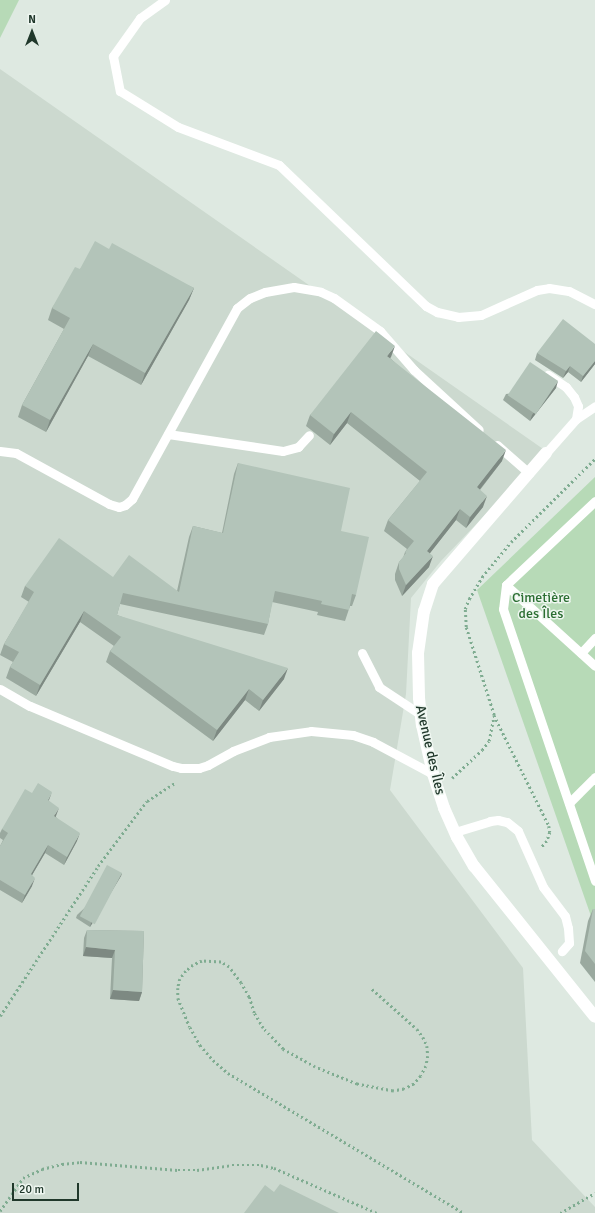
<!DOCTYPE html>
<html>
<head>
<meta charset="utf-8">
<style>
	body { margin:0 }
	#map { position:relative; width:595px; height:1213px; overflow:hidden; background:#dee9e1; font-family:Signika,sans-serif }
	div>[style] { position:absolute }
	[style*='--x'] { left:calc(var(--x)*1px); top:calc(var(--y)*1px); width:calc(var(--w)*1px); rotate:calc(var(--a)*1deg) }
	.built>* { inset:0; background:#ccd9cf }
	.green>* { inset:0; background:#b7dab7 }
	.path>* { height:2.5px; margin-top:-1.25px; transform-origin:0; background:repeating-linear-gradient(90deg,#7fac91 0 2px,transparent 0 5px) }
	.lane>* { height:9px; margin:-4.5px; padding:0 4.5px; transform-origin:4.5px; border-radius:4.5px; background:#fff }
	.street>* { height:12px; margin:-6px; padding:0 6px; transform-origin:6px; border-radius:6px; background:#fff }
	.wall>* { inset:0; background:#9aa99f }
	.shaded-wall>* { inset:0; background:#7d8982 }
	.building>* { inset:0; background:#b3c4b9; transform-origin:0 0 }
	span { translate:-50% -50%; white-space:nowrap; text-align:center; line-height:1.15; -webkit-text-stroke:3px #eef6f0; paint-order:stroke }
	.park-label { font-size:14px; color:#2b6e32 }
	.street-label { font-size:14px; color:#20382b }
	.north { position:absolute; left:12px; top:12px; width:40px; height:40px; -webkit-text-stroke:3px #eef6f0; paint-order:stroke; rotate:0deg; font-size:11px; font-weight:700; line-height:16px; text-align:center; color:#20382b }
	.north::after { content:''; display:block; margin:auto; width:14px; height:18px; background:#20382b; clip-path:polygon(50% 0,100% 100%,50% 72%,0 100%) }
	.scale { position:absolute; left:12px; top:1183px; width:67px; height:18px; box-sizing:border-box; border:2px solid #20382b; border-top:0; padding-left:5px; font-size:12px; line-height:14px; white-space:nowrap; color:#20382b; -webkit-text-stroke:3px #eef6f0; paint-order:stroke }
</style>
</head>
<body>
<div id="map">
	<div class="built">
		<i style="clip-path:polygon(0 69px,546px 451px,441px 561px,411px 598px,406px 694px,390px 790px,523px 968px,532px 1140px,595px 1207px,595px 1213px,0 1213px)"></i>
	</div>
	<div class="green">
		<i style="clip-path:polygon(0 0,19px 0,0 38px)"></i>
		<i style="clip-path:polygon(595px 477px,595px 920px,592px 919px,477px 590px)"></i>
	</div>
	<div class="path">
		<i style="--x:494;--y:715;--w:124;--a:63.6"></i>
		<i style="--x:549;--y:826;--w:6;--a:81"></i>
		<i style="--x:550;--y:832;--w:9;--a:108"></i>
		<i style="--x:547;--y:841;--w:8;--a:130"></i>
		<i style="--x:452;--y:778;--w:41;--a:-43"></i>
		<i style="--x:482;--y:750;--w:11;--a:-52"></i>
		<i style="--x:489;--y:741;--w:26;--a:-79"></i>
		<i style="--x:494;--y:715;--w:92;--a:-107.7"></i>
		<i style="--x:466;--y:627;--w:18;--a:-93"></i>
		<i style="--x:465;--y:609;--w:11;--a:-68"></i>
		<i style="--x:469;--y:599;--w:26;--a:-59"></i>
		<i style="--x:482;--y:577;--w:45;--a:-50.4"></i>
		<i style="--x:511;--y:542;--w:118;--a:-44.7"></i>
		<i style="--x:372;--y:989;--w:60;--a:41.6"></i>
		<i style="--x:417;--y:1029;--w:10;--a:53"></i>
		<i style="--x:423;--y:1037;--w:10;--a:66"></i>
		<i style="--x:427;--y:1046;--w:10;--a:84"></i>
		<i style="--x:428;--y:1056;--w:10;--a:101"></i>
		<i style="--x:426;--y:1066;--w:11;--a:117"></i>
		<i style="--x:421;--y:1076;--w:11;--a:131"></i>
		<i style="--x:414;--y:1084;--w:11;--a:153"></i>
		<i style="--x:404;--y:1089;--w:11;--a:170"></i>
		<i style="--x:393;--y:1091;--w:37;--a:-169"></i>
		<i style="--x:357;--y:1084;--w:45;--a:-158"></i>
		<i style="--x:315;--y:1067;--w:37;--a:-151"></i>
		<i style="--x:283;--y:1049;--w:29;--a:-134"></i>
		<i style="--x:263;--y:1028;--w:17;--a:-121"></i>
		<i style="--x:254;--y:1013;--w:17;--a:-107"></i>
		<i style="--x:249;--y:997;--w:16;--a:-120"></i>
		<i style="--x:241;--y:983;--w:20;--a:-127"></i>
		<i style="--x:229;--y:967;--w:9;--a:-148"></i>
		<i style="--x:221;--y:962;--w:19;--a:-177"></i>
		<i style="--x:202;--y:961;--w:10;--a:156"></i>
		<i style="--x:193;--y:965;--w:9;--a:139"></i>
		<i style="--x:186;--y:971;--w:10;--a:127"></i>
		<i style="--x:180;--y:979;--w:9;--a:103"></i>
		<i style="--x:178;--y:988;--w:10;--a:90"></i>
		<i style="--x:178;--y:998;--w:31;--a:68"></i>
		<i style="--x:190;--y:1027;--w:21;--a:61"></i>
		<i style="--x:200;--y:1045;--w:20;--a:49"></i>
		<i style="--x:213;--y:1060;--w:20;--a:41"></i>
		<i style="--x:228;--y:1073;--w:274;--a:30.7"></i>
		<i style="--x:0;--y:1016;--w:179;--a:-56.8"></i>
		<i style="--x:98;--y:866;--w:81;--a:-53"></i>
		<i style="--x:147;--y:801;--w:33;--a:-33"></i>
		<i style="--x:0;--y:1211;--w:40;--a:-55.1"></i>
		<i style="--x:23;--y:1178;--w:21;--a:-25"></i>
		<i style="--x:42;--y:1169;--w:21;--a:-14"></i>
		<i style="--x:62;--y:1164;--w:18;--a:-6"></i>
		<i style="--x:80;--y:1162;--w:98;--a:4.7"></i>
		<i style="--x:178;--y:1170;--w:19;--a:0"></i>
		<i style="--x:197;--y:1170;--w:35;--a:-8"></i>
		<i style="--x:232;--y:1165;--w:29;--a:0"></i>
		<i style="--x:261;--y:1165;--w:13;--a:13"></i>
		<i style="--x:274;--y:1168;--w:112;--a:23.6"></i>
		<i style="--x:560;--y:1213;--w:40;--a:-29.7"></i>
	</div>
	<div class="lane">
		<i style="--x:165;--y:0;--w:31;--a:144"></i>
		<i style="--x:140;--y:18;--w:47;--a:125.4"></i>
		<i style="--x:113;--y:56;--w:36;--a:79"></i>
		<i style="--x:120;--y:91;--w:68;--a:31.8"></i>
		<i style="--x:178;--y:127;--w:108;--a:20.6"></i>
		<i style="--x:279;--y:165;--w:204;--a:43.8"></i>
		<i style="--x:426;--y:306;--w:13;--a:29"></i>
		<i style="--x:437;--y:312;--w:22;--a:13"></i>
		<i style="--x:458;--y:317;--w:23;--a:-5"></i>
		<i style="--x:481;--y:315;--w:61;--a:-24.1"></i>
		<i style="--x:537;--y:290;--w:12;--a:-9"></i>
		<i style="--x:549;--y:288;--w:20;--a:9"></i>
		<i style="--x:569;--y:291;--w:29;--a:27"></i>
		<i style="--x:576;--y:419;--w:23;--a:-34"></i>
		<i style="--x:168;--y:434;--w:116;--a:8.4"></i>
		<i style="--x:283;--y:451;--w:16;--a:-15"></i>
		<i style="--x:298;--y:447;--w:16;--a:-47"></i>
		<i style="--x:497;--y:445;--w:43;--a:41.2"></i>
		<i style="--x:0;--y:451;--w:16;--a:7"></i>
		<i style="--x:16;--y:453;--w:106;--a:28.7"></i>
		<i style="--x:109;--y:504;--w:10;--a:17"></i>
		<i style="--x:119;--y:507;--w:6;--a:-18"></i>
		<i style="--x:125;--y:505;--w:9;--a:-41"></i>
		<i style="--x:132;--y:499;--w:218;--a:-61.2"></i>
		<i style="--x:237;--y:308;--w:16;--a:-38"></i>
		<i style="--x:250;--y:298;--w:16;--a:-22"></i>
		<i style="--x:265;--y:292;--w:29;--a:-10"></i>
		<i style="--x:294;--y:287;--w:27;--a:10"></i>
		<i style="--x:321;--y:292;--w:14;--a:25"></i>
		<i style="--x:334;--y:298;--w:57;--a:35.7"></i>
		<i style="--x:380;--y:331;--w:52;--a:48.9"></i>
		<i style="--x:414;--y:370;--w:88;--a:42.7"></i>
		<i style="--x:546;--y:453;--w:45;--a:-48.6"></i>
		<i style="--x:576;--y:419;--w:13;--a:-81"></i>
		<i style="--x:578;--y:406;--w:10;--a:-114"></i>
		<i style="--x:574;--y:397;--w:13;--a:-129"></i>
		<i style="--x:566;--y:387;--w:22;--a:-146"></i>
		<i style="--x:595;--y:501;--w:122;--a:136.7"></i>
		<i style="--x:506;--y:585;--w:24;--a:97"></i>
		<i style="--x:503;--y:609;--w:287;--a:71.3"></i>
		<i style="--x:506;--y:585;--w:120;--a:42.3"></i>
		<i style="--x:362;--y:653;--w:38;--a:63"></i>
		<i style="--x:379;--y:687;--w:49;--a:33.4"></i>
		<i style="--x:581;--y:653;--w:21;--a:-47"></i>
		<i style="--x:0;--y:689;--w:34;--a:30"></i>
		<i style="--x:30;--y:706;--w:155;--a:22.8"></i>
		<i style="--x:173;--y:766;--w:8;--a:14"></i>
		<i style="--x:181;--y:768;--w:18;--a:0"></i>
		<i style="--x:199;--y:768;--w:9;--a:-18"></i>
		<i style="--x:208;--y:765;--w:29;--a:-29"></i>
		<i style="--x:233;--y:751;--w:39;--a:-21"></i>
		<i style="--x:269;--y:737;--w:42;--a:-8.1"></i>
		<i style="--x:311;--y:731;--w:42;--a:5.4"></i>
		<i style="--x:353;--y:735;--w:21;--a:19"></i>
		<i style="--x:373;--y:742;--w:68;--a:28.1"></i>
		<i style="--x:569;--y:803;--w:37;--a:-45"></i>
		<i style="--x:455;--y:832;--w:37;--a:-17"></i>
		<i style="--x:490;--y:821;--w:8;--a:-7"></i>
		<i style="--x:498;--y:820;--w:9;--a:13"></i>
		<i style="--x:507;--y:822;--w:14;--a:39"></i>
		<i style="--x:518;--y:831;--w:61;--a:65.9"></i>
		<i style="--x:543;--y:887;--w:36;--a:53"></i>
		<i style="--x:565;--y:916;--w:12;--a:76"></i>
		<i style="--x:568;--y:928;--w:15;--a:86"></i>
		<i style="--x:569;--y:943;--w:11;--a:131"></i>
	</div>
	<div class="street">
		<i style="--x:546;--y:453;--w:173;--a:130.8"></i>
		<i style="--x:433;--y:584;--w:28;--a:108"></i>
		<i style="--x:424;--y:611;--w:42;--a:98.1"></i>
		<i style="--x:418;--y:653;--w:45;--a:88.7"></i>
		<i style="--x:419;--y:698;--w:27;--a:84"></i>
		<i style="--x:422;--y:725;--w:50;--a:77.3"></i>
		<i style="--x:433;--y:774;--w:36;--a:72"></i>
		<i style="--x:444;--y:808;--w:32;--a:66"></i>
		<i style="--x:457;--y:837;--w:34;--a:60"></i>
		<i style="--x:474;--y:866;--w:193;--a:51.3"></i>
	</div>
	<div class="wall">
		<i style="clip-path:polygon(109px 249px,194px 288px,189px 300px,141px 385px,88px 356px,46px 432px,18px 417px,22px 405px,64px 329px,48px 320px,52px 308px,80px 269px)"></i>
		<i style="clip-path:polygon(595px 344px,595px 364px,581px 382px,568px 372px,563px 378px,535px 360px,537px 353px)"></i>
		<i style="clip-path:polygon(391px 357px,390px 358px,502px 461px,480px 490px,483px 507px,466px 528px,456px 520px,430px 553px,429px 567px,402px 596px,395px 580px,395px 574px,399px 562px,403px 558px,405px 552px,407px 549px,384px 531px,388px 520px,420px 481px,347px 423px,330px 445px,306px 426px,310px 415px)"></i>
		<i style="clip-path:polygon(556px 388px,530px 421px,503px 400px,506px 394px)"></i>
		<i style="clip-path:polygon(238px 463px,341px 531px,356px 595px,352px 606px,350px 606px,345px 621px,317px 615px,318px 612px,272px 602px,268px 624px,264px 635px,120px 604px,117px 615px,284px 679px,259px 711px,245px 700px,213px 741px,106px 662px,110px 651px,114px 646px,80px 622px,36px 696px,6px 678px,10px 667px,13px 662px,0 655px,4px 644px,29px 602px,21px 597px,25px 586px,113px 577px,177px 591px,189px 537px,193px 526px,222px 533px,234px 474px)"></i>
		<i style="clip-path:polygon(49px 801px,56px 816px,56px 817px,77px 841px,64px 865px,45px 853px,32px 875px,32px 886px,22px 903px,0 890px,0 846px,3px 840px,0 838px,0 833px,2px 829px)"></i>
		<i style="clip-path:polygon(122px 873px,121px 876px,90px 927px,76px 918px,77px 915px)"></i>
		<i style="clip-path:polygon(593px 909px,595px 909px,595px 982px,580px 963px,588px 921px)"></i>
		<i style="clip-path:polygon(87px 930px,144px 931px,142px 992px,139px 1001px,110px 999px,112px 958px,83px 956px,84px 938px)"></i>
	</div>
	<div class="shaded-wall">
		<i style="clip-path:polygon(194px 288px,189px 300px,141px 385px,145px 373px)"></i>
		<i style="clip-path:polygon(93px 344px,88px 356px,46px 432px,50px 420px)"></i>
		<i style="clip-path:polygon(395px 346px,391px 357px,383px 367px,387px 356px)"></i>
		<i style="clip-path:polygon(595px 361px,595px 364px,581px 382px,583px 376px)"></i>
		<i style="clip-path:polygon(570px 366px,568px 372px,563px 378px,566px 371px)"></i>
		<i style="clip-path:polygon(558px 381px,556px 388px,530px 421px,532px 415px)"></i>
		<i style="clip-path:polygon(351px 412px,347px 423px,330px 445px,334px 434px)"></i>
		<i style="clip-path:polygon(506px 450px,502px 461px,473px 498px,477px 487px)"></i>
		<i style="clip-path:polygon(487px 496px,483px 507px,466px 528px,470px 517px)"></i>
		<i style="clip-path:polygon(460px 509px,456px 520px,423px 562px,427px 551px)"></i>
		<i style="clip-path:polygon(433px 556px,429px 567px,402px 596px,406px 585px)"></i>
		<i style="clip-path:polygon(84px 611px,80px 622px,36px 696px,40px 685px)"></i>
		<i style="clip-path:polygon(288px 668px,284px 679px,259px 711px,263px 700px)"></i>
		<i style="clip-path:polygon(249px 689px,245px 700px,213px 741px,217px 730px)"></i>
		<i style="clip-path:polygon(52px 792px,49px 800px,45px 808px,48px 800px)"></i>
		<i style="clip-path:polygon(59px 808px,56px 816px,51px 825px,54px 816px)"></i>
		<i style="clip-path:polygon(80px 833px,77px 841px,64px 865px,67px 857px)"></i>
		<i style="clip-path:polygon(48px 845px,45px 853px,28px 882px,31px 874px)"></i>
		<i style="clip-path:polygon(122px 873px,121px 876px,90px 927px,91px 923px)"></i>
		<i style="clip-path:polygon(35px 878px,32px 886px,22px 903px,25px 895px)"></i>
		<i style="clip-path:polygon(86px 947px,115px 950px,112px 958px,83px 956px)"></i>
		<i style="clip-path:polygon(113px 990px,142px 992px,139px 1001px,110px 999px)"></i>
	</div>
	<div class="building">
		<i style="clip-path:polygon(95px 241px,109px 249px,112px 243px,194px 288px,145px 373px,93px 344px,50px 420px,22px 405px,70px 318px,52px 308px,75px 267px,80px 269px)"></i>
		<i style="clip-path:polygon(563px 319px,595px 344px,595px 361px,583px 376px,570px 366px,566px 371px,537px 353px)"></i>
		<i style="clip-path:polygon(376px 331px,395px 346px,387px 356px,506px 450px,477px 487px,487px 496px,470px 517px,460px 509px,427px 551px,433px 556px,406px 585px,399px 569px,399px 562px,406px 553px,405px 552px,414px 541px,388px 520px,427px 472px,351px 412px,334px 434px,310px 415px)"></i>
		<i style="left:530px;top:362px;width:34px;height:40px;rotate:34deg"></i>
		<i style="clip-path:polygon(238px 463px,350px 488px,341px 531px,369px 537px,356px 595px,352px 594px,349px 610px,321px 604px,322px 601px,275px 591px,268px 624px,123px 593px,117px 615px,288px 668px,263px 700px,249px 689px,217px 730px,110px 651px,121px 637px,84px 611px,40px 685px,10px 667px,19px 652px,4px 644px,34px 592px,25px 586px,59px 538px,113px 577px,129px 555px,179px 592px,193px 526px,223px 533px)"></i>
		<i style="clip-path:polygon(38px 783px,52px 792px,48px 800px,59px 808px,54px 816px,80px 833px,67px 857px,48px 845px,31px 874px,35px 878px,25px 895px,0 880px,0 846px,8px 833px,2px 829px,25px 789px,32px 793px)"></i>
		<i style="left:107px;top:865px;width:17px;height:58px;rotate:28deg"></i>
		<i style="clip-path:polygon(593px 909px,595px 909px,595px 964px,585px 951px)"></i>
		<i style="clip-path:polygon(87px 930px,144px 931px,142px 992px,113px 990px,115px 950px,86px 947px)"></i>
		<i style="clip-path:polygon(280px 1184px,339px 1213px,244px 1213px,265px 1185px,274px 1192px)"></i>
	</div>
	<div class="park-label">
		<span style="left:541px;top:606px">Cimetière<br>des Îles</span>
	</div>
	<div class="street-label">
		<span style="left:430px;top:750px;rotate:77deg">Avenue des Îles</span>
	</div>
	<div class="north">N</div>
	<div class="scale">20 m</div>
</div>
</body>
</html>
